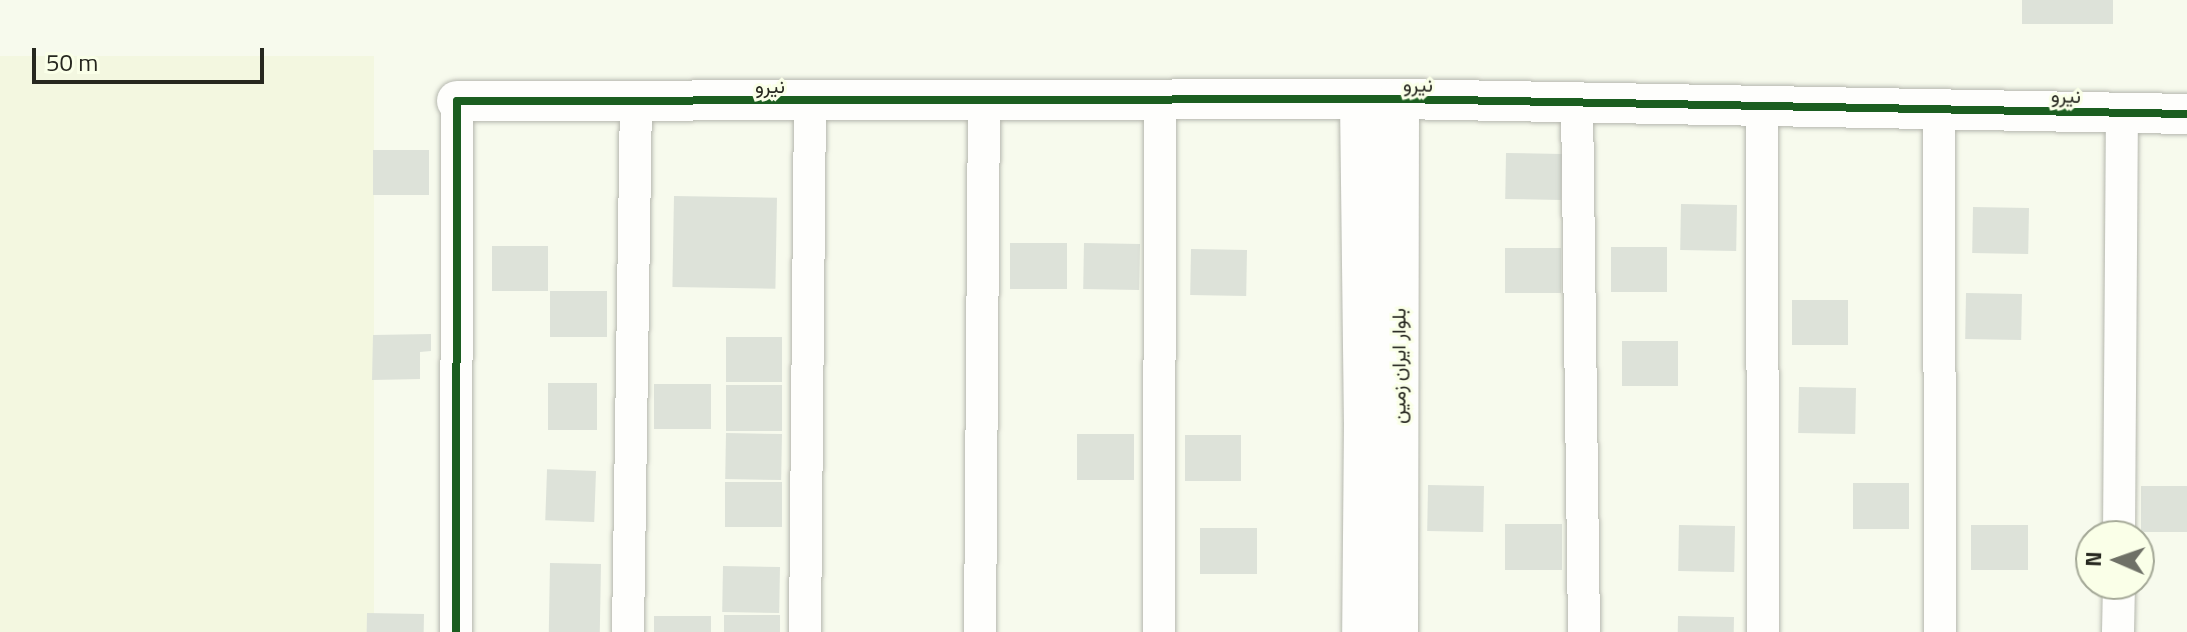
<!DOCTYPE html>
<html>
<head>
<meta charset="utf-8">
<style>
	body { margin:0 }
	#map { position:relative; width:2187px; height:632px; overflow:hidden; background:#f7faed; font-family:"Titillium Web",Vazirmatn,sans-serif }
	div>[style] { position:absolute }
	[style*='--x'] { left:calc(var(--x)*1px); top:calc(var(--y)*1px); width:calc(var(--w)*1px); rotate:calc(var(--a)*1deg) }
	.built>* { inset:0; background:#f3f7e0; transform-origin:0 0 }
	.building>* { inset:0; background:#dde2d9; transform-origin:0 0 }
	.roads { filter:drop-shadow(0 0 2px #b5b7ae) drop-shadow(0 0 2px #b5b7ae) }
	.minor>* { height:32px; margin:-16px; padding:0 16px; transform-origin:16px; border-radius:16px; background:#fefefc }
	.tertiary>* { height:40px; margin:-20px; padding:0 20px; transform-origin:20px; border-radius:20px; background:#fefefc }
	.cycleway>* { height:8px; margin:-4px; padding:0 4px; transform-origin:4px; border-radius:4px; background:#1b5e20 }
	span { translate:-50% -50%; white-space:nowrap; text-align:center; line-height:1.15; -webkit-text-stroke:6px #faffe8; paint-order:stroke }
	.street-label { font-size:20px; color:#26271f }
	.north { position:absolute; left:2075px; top:520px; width:80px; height:80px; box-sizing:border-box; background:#faffe8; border:2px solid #a5a998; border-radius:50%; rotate:272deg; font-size:22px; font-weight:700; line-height:32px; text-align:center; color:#26271f }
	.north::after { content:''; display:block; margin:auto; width:28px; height:36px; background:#6f7167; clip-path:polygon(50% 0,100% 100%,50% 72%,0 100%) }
	.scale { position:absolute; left:32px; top:48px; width:232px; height:36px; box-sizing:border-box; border:4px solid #26271f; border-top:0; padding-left:10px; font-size:24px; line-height:28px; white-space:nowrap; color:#26271f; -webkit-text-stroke:6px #faffe8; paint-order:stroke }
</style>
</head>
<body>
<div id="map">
	<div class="built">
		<i style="left:374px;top:56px;width:576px;height:374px;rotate:90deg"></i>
	</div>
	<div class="building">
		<i style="left:2022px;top:0;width:91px;height:24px"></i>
		<i style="left:373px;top:150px;width:56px;height:45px"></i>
		<i style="left:1506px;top:153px;width:56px;height:46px;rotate:1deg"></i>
		<i style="left:674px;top:196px;width:103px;height:91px;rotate:1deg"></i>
		<i style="left:1681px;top:204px;width:56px;height:46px;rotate:1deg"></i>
		<i style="left:1973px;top:207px;width:56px;height:46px;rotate:1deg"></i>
		<i style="left:1010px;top:243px;width:57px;height:46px"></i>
		<i style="left:1084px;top:243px;width:56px;height:46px;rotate:1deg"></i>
		<i style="left:492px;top:246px;width:56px;height:45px"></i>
		<i style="left:1611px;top:247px;width:56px;height:45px"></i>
		<i style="left:1505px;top:248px;width:56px;height:45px"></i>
		<i style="left:1191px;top:249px;width:56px;height:46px;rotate:1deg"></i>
		<i style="left:550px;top:291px;width:57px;height:46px"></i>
		<i style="left:1966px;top:293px;width:56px;height:46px;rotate:1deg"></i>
		<i style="left:1792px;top:300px;width:56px;height:45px"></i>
		<i style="clip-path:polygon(431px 334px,431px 351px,420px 352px,420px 379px,372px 380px,373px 335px)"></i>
		<i style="left:726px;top:337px;width:56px;height:45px"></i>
		<i style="left:1622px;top:341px;width:56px;height:45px"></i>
		<i style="left:548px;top:383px;width:49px;height:47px"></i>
		<i style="left:654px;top:384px;width:57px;height:45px"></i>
		<i style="left:726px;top:385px;width:56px;height:46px"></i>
		<i style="left:1799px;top:387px;width:57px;height:46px;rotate:1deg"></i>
		<i style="left:726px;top:433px;width:56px;height:46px;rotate:1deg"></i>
		<i style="left:1077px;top:434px;width:57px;height:46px"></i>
		<i style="left:1185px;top:435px;width:56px;height:46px"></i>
		<i style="left:596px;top:471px;width:51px;height:49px;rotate:92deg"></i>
		<i style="left:725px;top:482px;width:57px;height:45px"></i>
		<i style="left:1853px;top:483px;width:56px;height:46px"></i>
		<i style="left:1428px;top:485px;width:56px;height:46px;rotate:1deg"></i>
		<i style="left:2141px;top:486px;width:46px;height:46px"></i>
		<i style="left:1505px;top:524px;width:57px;height:46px"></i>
		<i style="left:1679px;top:525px;width:56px;height:46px;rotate:1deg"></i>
		<i style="left:1971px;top:525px;width:57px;height:45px"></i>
		<i style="left:1200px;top:528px;width:57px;height:46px"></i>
		<i style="left:550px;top:563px;width:51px;height:69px;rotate:1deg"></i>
		<i style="left:723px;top:566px;width:57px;height:46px;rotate:1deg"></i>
		<i style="left:367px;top:613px;width:57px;height:19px;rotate:1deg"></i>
		<i style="left:724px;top:615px;width:56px;height:17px"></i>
		<i style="left:654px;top:616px;width:57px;height:16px"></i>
		<i style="left:1678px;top:616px;width:56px;height:16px;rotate:1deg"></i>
	</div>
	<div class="roads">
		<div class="minor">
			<i style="--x:1577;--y:103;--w:529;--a:89.24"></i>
			<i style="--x:1762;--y:105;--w:527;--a:89.89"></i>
			<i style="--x:1939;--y:107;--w:525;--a:89.89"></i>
			<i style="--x:2119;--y:536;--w:423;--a:-89.6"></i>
			<i style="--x:456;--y:632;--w:531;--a:-89.89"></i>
			<i style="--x:628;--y:632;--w:530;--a:-89.14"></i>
			<i style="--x:805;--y:632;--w:531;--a:-89.46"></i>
			<i style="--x:980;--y:632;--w:530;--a:-89.57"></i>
			<i style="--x:1159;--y:632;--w:530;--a:-89.89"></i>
			<i style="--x:2118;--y:632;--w:48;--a:-88.8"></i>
		</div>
		<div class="tertiary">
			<i style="--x:457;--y:101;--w:942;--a:-0.12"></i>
			<i style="--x:1399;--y:99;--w:788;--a:1.09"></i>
			<i style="--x:1360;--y:101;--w:321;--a:89.3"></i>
			<i style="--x:1364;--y:422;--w:210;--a:90.5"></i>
			<i style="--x:1398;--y:632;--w:533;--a:-89.89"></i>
		</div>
	</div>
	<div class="cycleway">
		<i style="--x:456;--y:632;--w:531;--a:-89.89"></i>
		<i style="--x:457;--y:101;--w:942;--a:-0.12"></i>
		<i style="--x:1399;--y:99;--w:788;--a:1.09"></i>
	</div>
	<div class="street-label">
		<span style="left:1418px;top:84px;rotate:1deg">نیرو</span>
		<span style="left:770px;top:85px">نیرو</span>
		<span style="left:2066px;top:95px;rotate:2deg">نیرو</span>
		<span style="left:1398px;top:366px;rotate:-90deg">بلوار ایران زمین</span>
	</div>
	<div class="north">N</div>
	<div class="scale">50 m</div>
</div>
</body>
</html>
